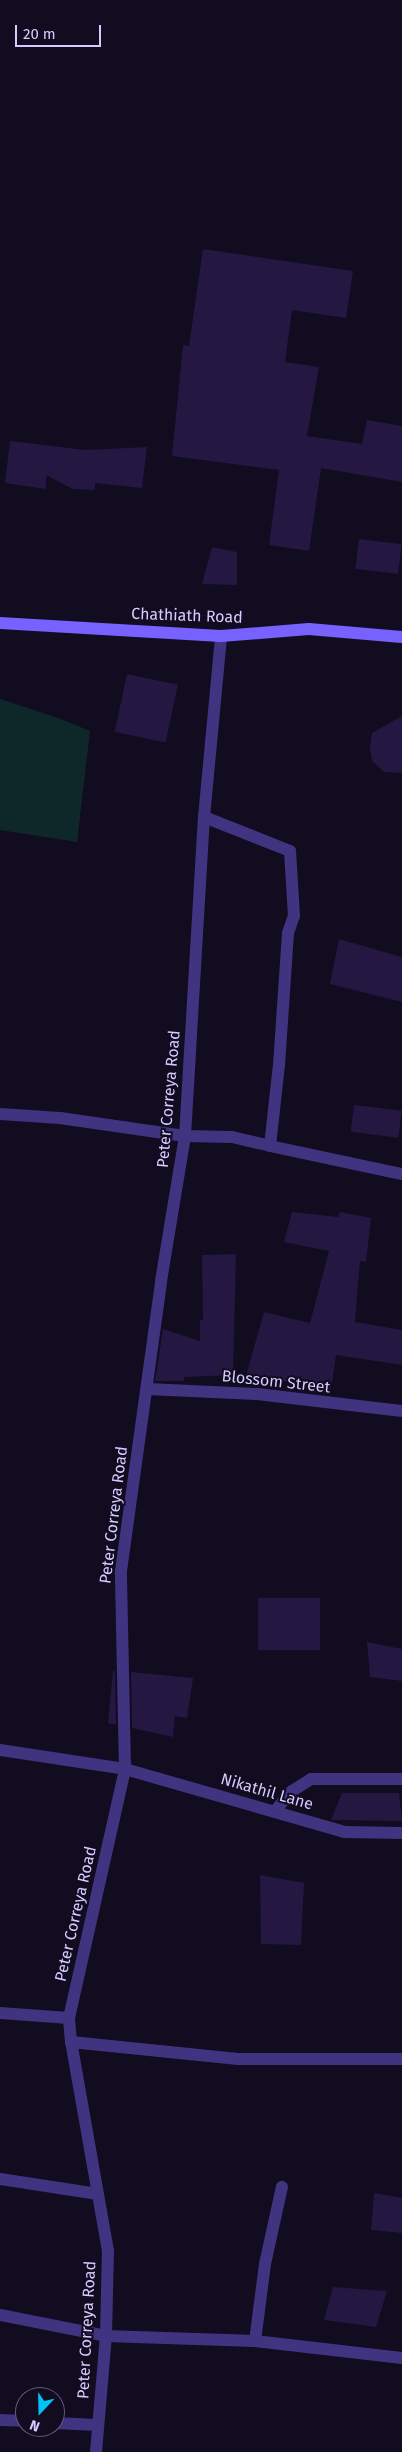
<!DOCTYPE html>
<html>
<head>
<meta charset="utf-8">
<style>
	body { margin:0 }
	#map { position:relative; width:402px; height:2452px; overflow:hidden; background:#110c20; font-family:"Fira Sans",sans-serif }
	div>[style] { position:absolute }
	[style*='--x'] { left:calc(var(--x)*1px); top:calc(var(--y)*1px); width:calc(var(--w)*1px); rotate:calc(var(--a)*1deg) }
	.green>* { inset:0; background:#0e282a }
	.building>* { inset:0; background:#241742; transform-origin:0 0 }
	.lane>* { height:12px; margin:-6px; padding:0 6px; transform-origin:6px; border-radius:6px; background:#403481 }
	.street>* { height:12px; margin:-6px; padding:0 6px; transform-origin:6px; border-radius:6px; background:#403481 }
	.secondary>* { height:12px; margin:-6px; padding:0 6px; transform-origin:6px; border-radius:6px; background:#7762ff }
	span { translate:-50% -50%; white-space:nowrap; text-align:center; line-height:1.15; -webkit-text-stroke:4px #110c20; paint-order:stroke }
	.street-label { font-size:16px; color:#d6cbff }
	.north { position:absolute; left:15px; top:2387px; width:50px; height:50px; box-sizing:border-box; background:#110c20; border:1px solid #605879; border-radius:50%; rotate:201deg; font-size:14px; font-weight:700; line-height:20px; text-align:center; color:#d6cbff }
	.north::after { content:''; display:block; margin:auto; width:18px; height:22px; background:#00c2f6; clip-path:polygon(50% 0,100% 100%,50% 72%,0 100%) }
	.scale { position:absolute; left:15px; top:25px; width:86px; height:22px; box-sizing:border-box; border:2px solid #d6cbff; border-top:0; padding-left:6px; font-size:15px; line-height:18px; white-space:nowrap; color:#d6cbff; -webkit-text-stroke:4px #110c20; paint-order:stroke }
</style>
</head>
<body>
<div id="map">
	<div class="green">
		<i style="clip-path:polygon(0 699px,61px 719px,90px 731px,77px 842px,0 830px)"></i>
	</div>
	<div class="building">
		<i style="clip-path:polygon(203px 249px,353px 271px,346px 318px,292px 310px,285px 362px,319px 367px,307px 436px,362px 444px,367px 420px,402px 426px,402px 482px,321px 468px,309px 551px,269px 545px,279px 470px,172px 456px,183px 345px,189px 346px)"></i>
		<i style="clip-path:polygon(10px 441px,85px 450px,147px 447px,142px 488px,95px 483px,95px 490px,73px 489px,46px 475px,46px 489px,5px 483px)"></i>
		<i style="left:359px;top:539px;width:43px;height:30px;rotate:7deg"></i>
		<i style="clip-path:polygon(212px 547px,237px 552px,237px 585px,202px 584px)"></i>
		<i style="left:127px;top:674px;width:52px;height:59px;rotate:12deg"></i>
		<i style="clip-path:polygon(402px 716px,402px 773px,384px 772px,372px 761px,370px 748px,372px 733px)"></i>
		<i style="clip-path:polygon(339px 939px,402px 957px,402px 1002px,330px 984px)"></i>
		<i style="left:354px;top:1105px;width:48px;height:27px;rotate:7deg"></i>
		<i style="clip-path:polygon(292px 1212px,338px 1217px,340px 1212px,371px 1218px,366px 1262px,360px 1261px,355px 1322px,402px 1330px,402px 1365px,336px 1355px,331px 1389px,290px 1378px,289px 1382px,246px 1376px,264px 1312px,310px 1323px,329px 1251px,284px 1242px)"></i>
		<i style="clip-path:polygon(236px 1254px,233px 1375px,184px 1377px,184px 1381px,155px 1381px,163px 1329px,200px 1341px,200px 1320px,203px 1320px,202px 1255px)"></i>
		<i style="left:258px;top:1598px;width:62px;height:52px"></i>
		<i style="clip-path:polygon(367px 1642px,402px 1649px,402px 1681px,370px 1677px)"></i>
		<i style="clip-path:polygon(113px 1671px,115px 1671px,116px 1725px,108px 1723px)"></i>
		<i style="clip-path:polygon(131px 1672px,193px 1678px,187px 1718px,175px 1716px,173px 1737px,132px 1728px)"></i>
		<i style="clip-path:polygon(342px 1793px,399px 1793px,402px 1821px,331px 1820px)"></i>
		<i style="clip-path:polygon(260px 1875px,304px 1883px,301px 1945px,261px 1944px)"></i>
		<i style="clip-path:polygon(374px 2193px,402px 2198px,402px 2233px,371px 2230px)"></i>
		<i style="clip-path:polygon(333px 2287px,387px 2291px,376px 2327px,324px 2320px)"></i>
	</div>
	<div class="lane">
		<i style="--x:0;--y:2179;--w:99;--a:8.7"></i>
	</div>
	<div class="street">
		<i style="--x:0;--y:1114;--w:60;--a:3.8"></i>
		<i style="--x:60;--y:1118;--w:126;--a:8.2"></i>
		<i style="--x:185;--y:1136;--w:47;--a:1.2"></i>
		<i style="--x:232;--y:1137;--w:39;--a:13"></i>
		<i style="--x:270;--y:1146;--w:81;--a:-83.7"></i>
		<i style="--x:279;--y:1065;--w:132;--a:-86.1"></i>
		<i style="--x:288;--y:933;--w:18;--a:-71"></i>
		<i style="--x:294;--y:916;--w:65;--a:-93.5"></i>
		<i style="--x:290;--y:851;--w:92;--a:-158.4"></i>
		<i style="--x:270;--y:1146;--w:135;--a:12"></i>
		<i style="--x:147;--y:1389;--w:110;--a:2.6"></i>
		<i style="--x:257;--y:1394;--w:146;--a:6.7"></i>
		<i style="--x:0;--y:1750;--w:126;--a:8.6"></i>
		<i style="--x:125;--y:1769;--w:229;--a:16"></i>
		<i style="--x:345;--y:1832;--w:57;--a:1"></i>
		<i style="--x:275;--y:1811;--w:26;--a:-50"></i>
		<i style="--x:292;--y:1791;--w:22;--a:-32"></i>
		<i style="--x:311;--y:1779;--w:91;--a:0"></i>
		<i style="--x:0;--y:2013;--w:69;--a:4.1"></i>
		<i style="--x:71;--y:2042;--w:168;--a:5.8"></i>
		<i style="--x:238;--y:2059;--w:164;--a:0"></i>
		<i style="--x:0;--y:2315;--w:108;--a:11.2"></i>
		<i style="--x:106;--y:2336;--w:149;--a:1.9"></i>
		<i style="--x:255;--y:2341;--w:148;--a:6.6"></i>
		<i style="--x:255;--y:2341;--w:78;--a:-82.6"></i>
		<i style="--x:265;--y:2264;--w:79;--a:-77.6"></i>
		<i style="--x:0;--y:2420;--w:25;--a:2"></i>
		<i style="--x:55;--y:2423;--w:42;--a:2.7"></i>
		<i style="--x:96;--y:2452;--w:116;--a:-85.1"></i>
		<i style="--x:106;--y:2336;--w:85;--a:-88.7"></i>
		<i style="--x:108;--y:2251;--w:212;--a:-100"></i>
		<i style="--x:71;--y:2042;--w:24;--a:-95"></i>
		<i style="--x:69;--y:2018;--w:255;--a:-77.3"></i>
		<i style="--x:125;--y:1769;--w:198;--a:-91.2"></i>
		<i style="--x:121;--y:1571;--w:293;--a:-82.1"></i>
		<i style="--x:161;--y:1281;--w:147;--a:-80.6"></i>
		<i style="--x:185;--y:1136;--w:320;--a:-86.6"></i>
		<i style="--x:204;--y:817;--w:182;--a:-84.6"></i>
	</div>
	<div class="secondary">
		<i style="--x:0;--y:623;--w:221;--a:3.4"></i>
		<i style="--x:221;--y:636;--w:88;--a:-4.5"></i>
		<i style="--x:309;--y:629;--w:93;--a:4.9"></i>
	</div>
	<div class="street-label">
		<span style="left:187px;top:616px;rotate:2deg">Chathiath Road</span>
		<span style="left:169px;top:1099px;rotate:-85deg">Peter Correya Road</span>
		<span style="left:276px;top:1382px;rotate:6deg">Blossom Street</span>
		<span style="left:114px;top:1515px;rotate:-83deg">Peter Correya Road</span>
		<span style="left:267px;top:1792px;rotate:16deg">Nikathil Lane</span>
		<span style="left:76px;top:1914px;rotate:-77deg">Peter Correya Road</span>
		<span style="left:87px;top:2330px;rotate:-87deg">Peter Correya Road</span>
	</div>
	<div class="north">N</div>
	<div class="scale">20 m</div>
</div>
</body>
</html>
